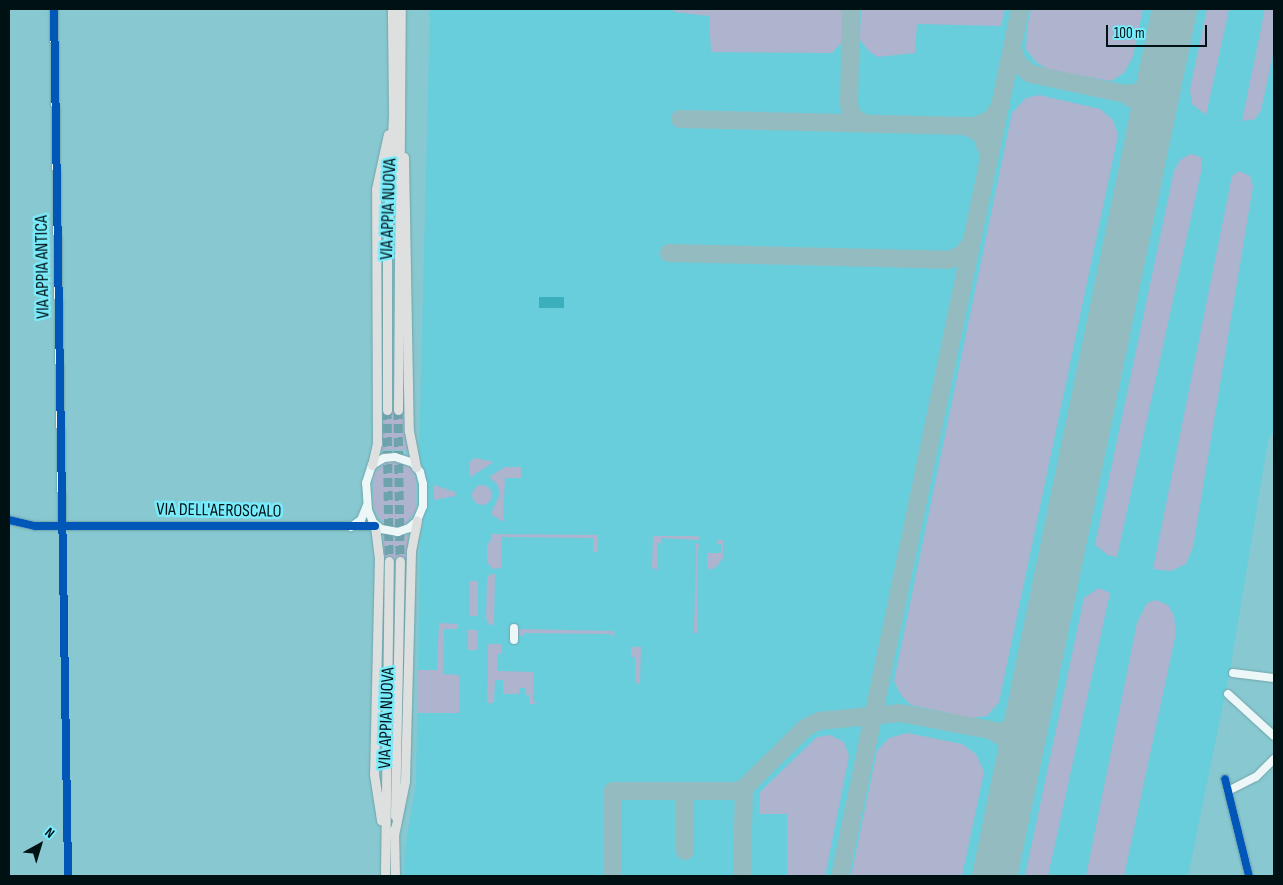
<!DOCTYPE html>
<html>
<head>
<meta charset="utf-8">
<style>
	body { margin:0 }
	#map { position:relative; width:1283px; height:885px; overflow:hidden; background:#88c8d0; font-family:"Sofia Sans Condensed",sans-serif }
	div>[style] { position:absolute }
	[style*='--x'] { left:calc(var(--x)*1px); top:calc(var(--y)*1px); width:calc(var(--w)*1px); rotate:calc(var(--a)*1deg) }
	.built>* { inset:0; background:#68cedb }
	.green>* { inset:0; background:#aeb3ce; transform-origin:0 0 }
	.round { border-radius:50% }
	.water>* { inset:0; background:#3bb0bc; transform-origin:0 0 }
	.taxiway>* { height:18px; margin:-9px; padding:0 9px; transform-origin:9px; border-radius:9px; background:#94bbc0 }
	.runway>* { height:45px; margin:-22.5px; padding:0 22.5px; transform-origin:22.5px; border-radius:22.5px; background:#94bbc0 }
	.major-tunnel>* { height:9px; margin-top:-4.5px; transform-origin:0; background:repeating-linear-gradient(90deg,#6da3aa 0 9px,transparent 0 13.5px) }
	.roads { filter:drop-shadow(0 0 1px #6fa4aa) drop-shadow(0 0 1px #6fa4aa) }
	.minor>* { height:8px; margin:-4px; padding:0 4px; transform-origin:4px; border-radius:4px; background:#edf7f8 }
	.major>* { height:9px; margin:-4.5px; padding:0 4.5px; transform-origin:4.5px; border-radius:4.5px; background:#dee0e0 }
	.cycleway>* { height:8px; margin:-4px; padding:0 4px; transform-origin:4px; border-radius:4px; background:#0057b8 }
	span { translate:-50% -50%; white-space:nowrap; text-align:center; line-height:1.15; -webkit-text-stroke:5px #79ecfb; paint-order:stroke }
	.street-label { font-size:18px; color:#001114 }
	.frame { position:absolute; inset:0; border:10px solid #001114; pointer-events:none }
	.north { position:absolute; left:15px; top:820px; width:50px; height:50px; -webkit-text-stroke:4px #79ecfb; paint-order:stroke; rotate:39deg; font-size:14px; font-weight:700; line-height:20px; text-align:center; color:#001114 }
	.north::after { content:''; display:block; margin:auto; width:18px; height:22px; background:#001114; clip-path:polygon(50% 0,100% 100%,50% 72%,0 100%) }
	.scale { position:absolute; left:1106px; top:25px; width:101px; height:22px; box-sizing:border-box; border:2px solid #001114; border-top:0; padding-left:6px; font-size:15px; line-height:18px; white-space:nowrap; color:#001114; -webkit-text-stroke:4px #79ecfb; paint-order:stroke }
</style>
</head>
<body>
<div id="map">
	<div class="built">
		<i style="clip-path:polygon(430px 9px,1274px 9px,1274px 435px,1269px 435px,1230px 670px,1188px 876px,404px 876px,405px 848px,416px 783px,420px 542px,428px 497px,419px 457px)"></i>
	</div>
	<div class="green">
		<i style="clip-path:polygon(675px 9px,843px 9px,843px 41px,832px 53px,711px 52px,709px 16px,674px 12px)"></i>
		<i style="clip-path:polygon(861px 9px,1005px 9px,1001px 26px,917px 24px,915px 53px,878px 57px,870px 52px,860px 40px)"></i>
		<i style="clip-path:polygon(1031px 9px,1143px 9px,1133px 56px,1124px 73px,1111px 81px,1049px 70px,1036px 62px,1026px 49px,1027px 28px)"></i>
		<i style="clip-path:polygon(1207px 9px,1229px 9px,1206px 115px,1192px 104px,1190px 89px)"></i>
		<i style="clip-path:polygon(1265px 9px,1274px 9px,1274px 50px,1261px 110px,1255px 119px,1242px 121px)"></i>
		<i style="clip-path:polygon(1039px 95px,1100px 109px,1113px 120px,1118px 135px,999px 702px,987px 716px,971px 718px,911px 705px,901px 695px,894px 681px,1012px 113px,1026px 98px)"></i>
		<i style="clip-path:polygon(1190px 154px,1201px 157px,1202px 167px,1117px 557px,1108px 555px,1095px 545px,1174px 171px,1180px 160px)"></i>
		<i style="clip-path:polygon(1239px 171px,1250px 176px,1253px 186px,1193px 547px,1186px 564px,1171px 571px,1153px 569px,1232px 176px)"></i>
		<i style="clip-path:polygon(383px 410px,405px 411px,407px 450px,382px 450px)"></i>
		<i style="clip-path:polygon(475px 458px,494px 462px,470px 477px,470px 462px)"></i>
		<i style="clip-path:polygon(393px 461px,411px 468px,416px 481px,415px 512px,406px 523px,396px 525px,387px 524px,379px 518px,373px 505px,374px 474px,384px 464px)"></i>
		<i style="clip-path:polygon(505px 467px,521px 467px,521px 478px,505px 478px,503px 522px,491px 514px,500px 494px,497px 484px,489px 477px)"></i>
		<i class="round" style="left:472px;top:485px;width:20px;height:20px"></i>
		<i style="clip-path:polygon(434px 485px,455px 492px,455px 496px,434px 500px)"></i>
		<i style="clip-path:polygon(492px 534px,598px 535px,598px 552px,593px 552px,593px 538px,502px 537px,501px 568px,493px 569px,487px 563px,487px 543px,490px 543px)"></i>
		<i style="clip-path:polygon(384px 535px,396px 538px,408px 535px,406px 558px,384px 558px)"></i>
		<i style="clip-path:polygon(653px 536px,697px 536px,699px 537px,699px 540px,661px 538px,661px 543px,657px 543px,657px 570px,652px 568px)"></i>
		<i style="clip-path:polygon(717px 540px,723px 540px,723px 558px,717px 566px,710px 570px,707px 567px,707px 553px,721px 553px,721px 544px,717px 544px)"></i>
		<i style="clip-path:polygon(696px 543px,699px 544px,697px 558px,697px 633px,694px 633px)"></i>
		<i style="clip-path:polygon(495px 574px,494px 625px,489px 625px,486px 618px,487px 578px,489px 575px)"></i>
		<i style="left:470px;top:581px;width:8px;height:35px"></i>
		<i style="clip-path:polygon(1097px 589px,1102px 589px,1110px 593px,1048px 876px,1025px 876px,1084px 598px)"></i>
		<i style="clip-path:polygon(1156px 600px,1168px 605px,1174px 616px,1176px 633px,1124px 876px,1086px 876px,1137px 623px,1147px 603px)"></i>
		<i style="clip-path:polygon(439px 623px,458px 624px,458px 629px,444px 629px,443px 674px,459px 675px,459px 713px,417px 713px,417px 670px,437px 670px)"></i>
		<i style="clip-path:polygon(518px 629px,613px 631px,615px 634px,611px 638px,612px 634px,524px 633px,522px 637px,517px 634px)"></i>
		<i style="clip-path:polygon(468px 630px,477px 630px,477px 650px,468px 650px,468px 632px,466px 632px)"></i>
		<i style="clip-path:polygon(488px 644px,501px 644px,501px 654px,497px 654px,497px 671px,534px 672px,533px 701px,536px 702px,536px 704px,529px 704px,529px 695px,526px 695px,526px 688px,519px 688px,519px 694px,503px 694px,503px 680px,495px 680px,494px 703px,487px 703px)"></i>
		<i style="clip-path:polygon(631px 647px,641px 647px,640px 684px,635px 683px,635px 657px,631px 657px)"></i>
		<i style="clip-path:polygon(907px 733px,962px 744px,976px 754px,984px 772px,962px 876px,851px 876px,877px 751px,889px 738px)"></i>
		<i style="clip-path:polygon(830px 735px,844px 742px,849px 756px,825px 876px,787px 876px,787px 814px,759px 814px,760px 792px,817px 737px)"></i>
	</div>
	<div class="water">
		<i style="left:539px;top:297px;width:25px;height:11px"></i>
	</div>
	<div class="taxiway">
		<i style="--x:851;--y:9;--w:95;--a:91.2"></i>
		<i style="--x:849;--y:104;--w:12;--a:76"></i>
		<i style="--x:852;--y:116;--w:13;--a:32"></i>
		<i style="--x:1012;--y:47;--w:18;--a:71"></i>
		<i style="--x:1018;--y:64;--w:16;--a:38"></i>
		<i style="--x:1031;--y:74;--w:96;--a:12"></i>
		<i style="--x:1125;--y:94;--w:17;--a:-7"></i>
		<i style="--x:1142;--y:92;--w:23;--a:-41"></i>
		<i style="--x:1125;--y:94;--w:18;--a:34"></i>
		<i style="--x:1140;--y:104;--w:10;--a:53"></i>
		<i style="--x:1146;--y:112;--w:16;--a:79"></i>
		<i style="--x:680;--y:119;--w:284;--a:1.4"></i>
		<i style="--x:989;--y:156;--w:20;--a:-108"></i>
		<i style="--x:983;--y:137;--w:11;--a:-139"></i>
		<i style="--x:975;--y:130;--w:12;--a:-160"></i>
		<i style="--x:964;--y:126;--w:11;--a:0"></i>
		<i style="--x:975;--y:126;--w:16;--a:-22"></i>
		<i style="--x:990;--y:120;--w:16;--a:-52"></i>
		<i style="--x:669;--y:253;--w:280;--a:1.4"></i>
		<i style="--x:949;--y:260;--w:15;--a:-23"></i>
		<i style="--x:963;--y:254;--w:14;--a:-54"></i>
		<i style="--x:994;--y:732;--w:15;--a:32"></i>
		<i style="--x:1007;--y:740;--w:14;--a:56"></i>
		<i style="--x:1015;--y:752;--w:22;--a:90"></i>
		<i style="--x:685;--y:791;--w:60;--a:90"></i>
		<i style="--x:742;--y:874;--w:86;--a:-88.7"></i>
		<i style="--x:613;--y:876;--w:85;--a:-90"></i>
		<i style="--x:613;--y:791;--w:125;--a:0"></i>
		<i style="--x:738;--y:791;--w:7;--a:-27"></i>
		<i style="--x:744;--y:788;--w:86;--a:-44.5"></i>
		<i style="--x:805;--y:728;--w:16;--a:-27"></i>
		<i style="--x:819;--y:721;--w:81;--a:-5.6"></i>
		<i style="--x:900;--y:713;--w:103;--a:10.7"></i>
		<i style="--x:1001;--y:732;--w:16;--a:-22"></i>
		<i style="--x:1016;--y:726;--w:13;--a:-48"></i>
		<i style="--x:1025;--y:716;--w:13;--a:-72"></i>
		<i style="--x:840;--y:876;--w:885;--a:-78.27"></i>
	</div>
	<div class="runway">
		<i style="--x:994;--y:876;--w:885;--a:-78.27"></i>
	</div>
	<div class="major-tunnel">
		<i style="--x:387;--y:410;--w:151;--a:89.2"></i>
		<i style="--x:398;--y:410;--w:151;--a:89.2"></i>
	</div>
	<div class="roads">
		<div class="minor">
			<i style="--x:54;--y:9;--w:516;--a:89.11"></i>
			<i style="--x:395;--y:457;--w:19;--a:18"></i>
			<i style="--x:413;--y:463;--w:11;--a:52"></i>
			<i style="--x:420;--y:472;--w:12;--a:76"></i>
			<i style="--x:423;--y:484;--w:22;--a:90"></i>
			<i style="--x:423;--y:506;--w:16;--a:112"></i>
			<i style="--x:417;--y:521;--w:11;--a:139"></i>
			<i style="--x:409;--y:528;--w:12;--a:160"></i>
			<i style="--x:398;--y:532;--w:17;--a:-170"></i>
			<i style="--x:381;--y:529;--w:11;--a:-139"></i>
			<i style="--x:373;--y:522;--w:13;--a:-113"></i>
			<i style="--x:368;--y:510;--w:27;--a:-94"></i>
			<i style="--x:366;--y:483;--w:19;--a:-72"></i>
			<i style="--x:372;--y:465;--w:14;--a:-30"></i>
			<i style="--x:384;--y:458;--w:11;--a:-5"></i>
			<i style="--x:9;--y:520;--w:27;--a:13"></i>
			<i style="--x:35;--y:526;--w:340;--a:0"></i>
			<i style="--x:351;--y:527;--w:12;--a:-35"></i>
			<i style="--x:361;--y:520;--w:16;--a:-68"></i>
			<i style="--x:514;--y:640;--w:12;--a:-90"></i>
			<i style="--x:1233;--y:673;--w:41;--a:7"></i>
			<i style="--x:1228;--y:694;--w:62;--a:42.4"></i>
			<i style="--x:1225;--y:779;--w:100;--a:76.1"></i>
			<i style="--x:1228;--y:791;--w:31;--a:-27"></i>
			<i style="--x:1256;--y:777;--w:25;--a:-45"></i>
		</div>
		<div class="major">
			<i style="--x:404;--y:157;--w:274;--a:89"></i>
			<i style="--x:409;--y:431;--w:37;--a:79"></i>
			<i style="--x:387;--y:410;--w:158;--a:-90"></i>
			<i style="--x:387;--y:252;--w:140;--a:-87.5"></i>
			<i style="--x:393;--y:112;--w:103;--a:-90.6"></i>
			<i style="--x:398;--y:410;--w:401;--a:-89.6"></i>
			<i style="--x:372;--y:465;--w:23;--a:-77"></i>
			<i style="--x:377;--y:443;--w:254;--a:-90.2"></i>
			<i style="--x:376;--y:189;--w:56;--a:-77.7"></i>
			<i style="--x:375;--y:526;--w:31;--a:83"></i>
			<i style="--x:379;--y:557;--w:217;--a:91.3"></i>
			<i style="--x:374;--y:774;--w:47;--a:81.3"></i>
			<i style="--x:395;--y:816;--w:255;--a:-88.9"></i>
			<i style="--x:394;--y:829;--w:47;--a:88.8"></i>
			<i style="--x:394;--y:835;--w:55;--a:-78.5"></i>
			<i style="--x:405;--y:781;--w:230;--a:-88.5"></i>
			<i style="--x:411;--y:551;--w:31;--a:-79"></i>
			<i style="--x:385;--y:876;--w:315;--a:-89.3"></i>
		</div>
	</div>
	<div class="cycleway">
		<i style="--x:54;--y:9;--w:867;--a:89.07"></i>
		<i style="--x:9;--y:520;--w:27;--a:13"></i>
		<i style="--x:35;--y:526;--w:340;--a:0"></i>
		<i style="--x:1225;--y:779;--w:100;--a:76.1"></i>
	</div>
	<div class="street-label">
		<span style="left:389px;top:209px;rotate:-88deg">VIA APPIA NUOVA</span>
		<span style="left:43px;top:267px;rotate:-91deg">VIA APPIA ANTICA</span>
		<span style="left:219px;top:511px;rotate:1deg">VIA DELL'AEROSCALO</span>
		<span style="left:387px;top:718px;rotate:-88deg">VIA APPIA NUOVA</span>
	</div>
	<div class="frame"></div>
	<div class="north">N</div>
	<div class="scale">100 m</div>
</div>
</body>
</html>
